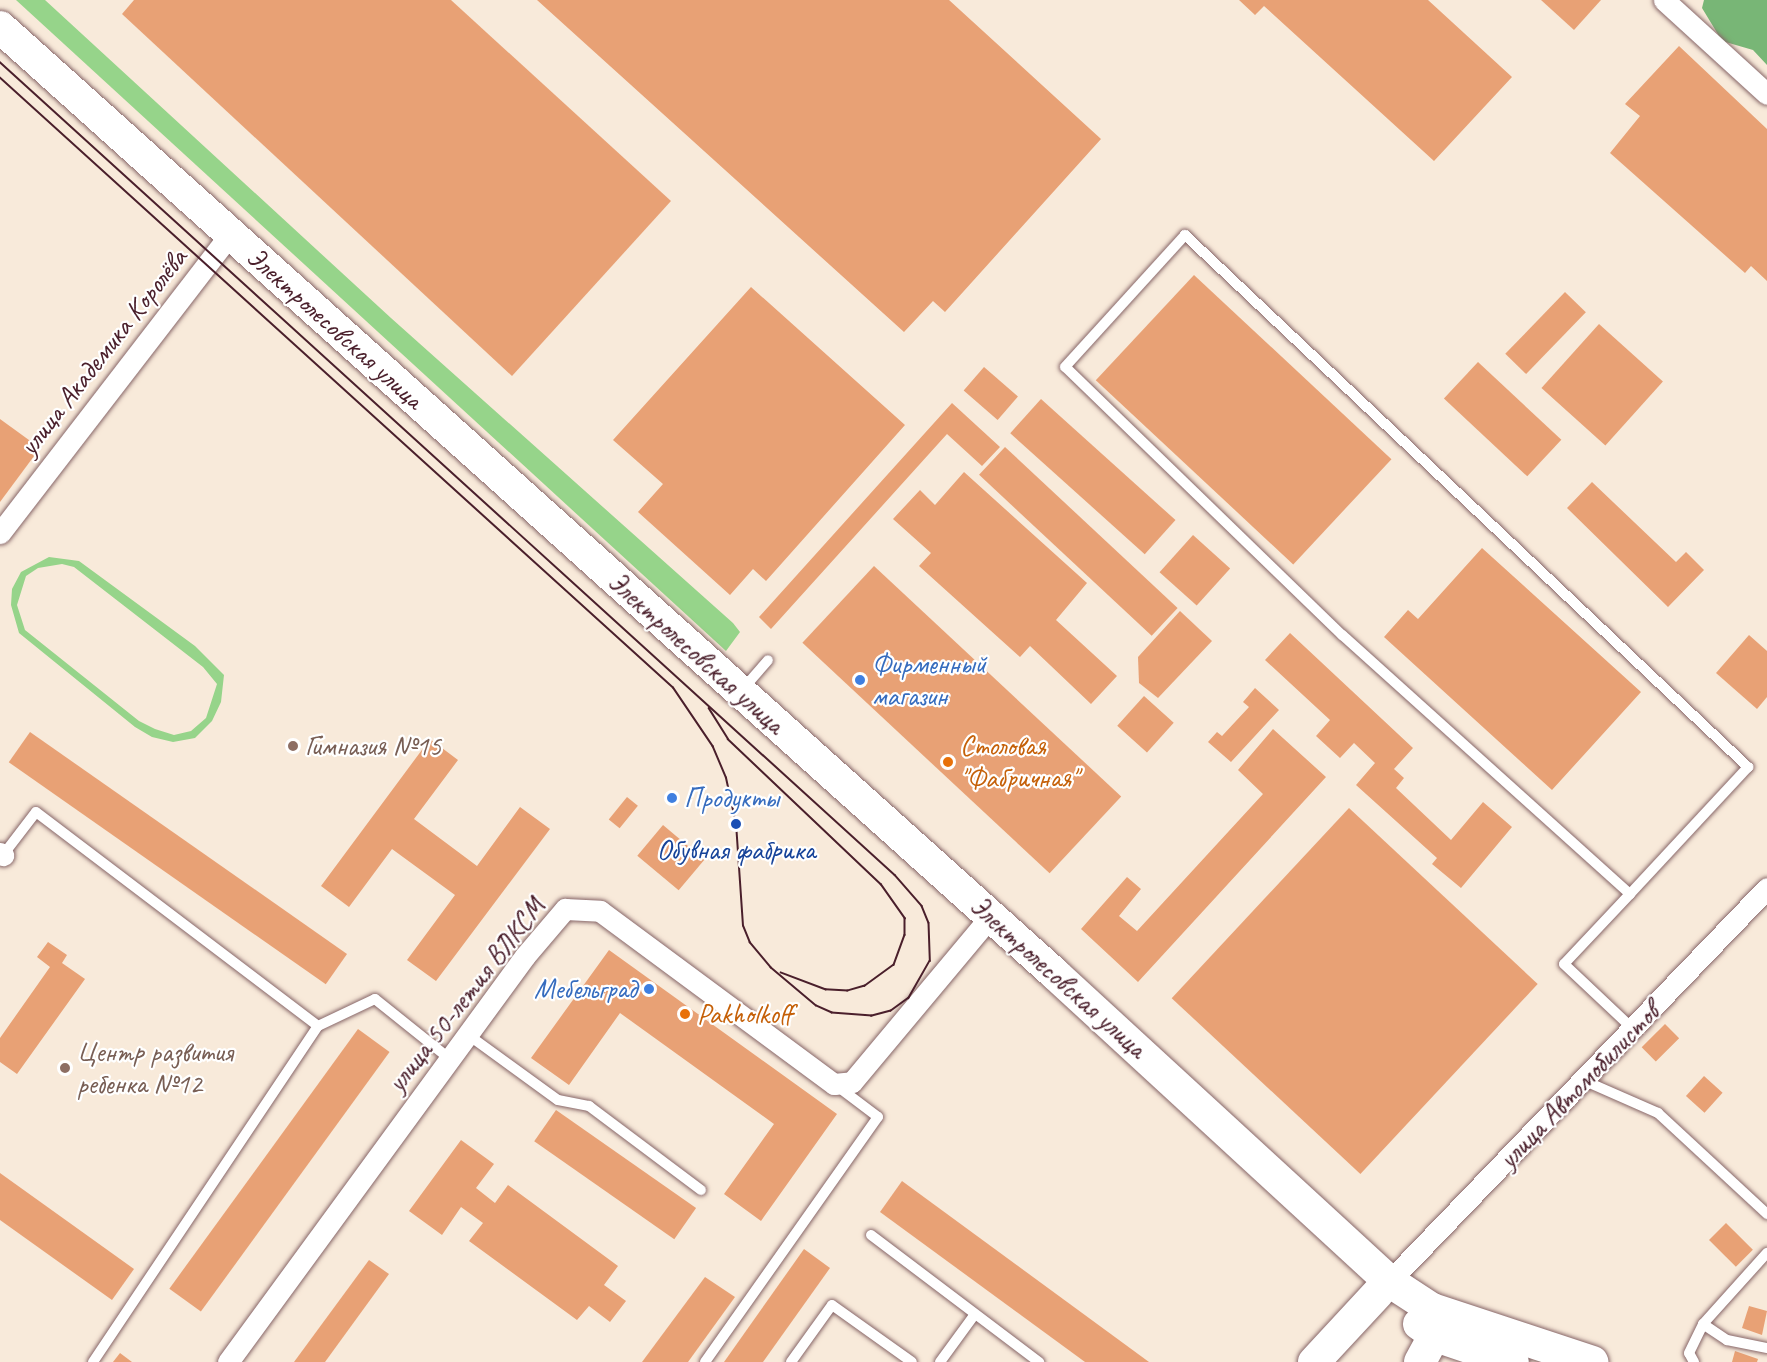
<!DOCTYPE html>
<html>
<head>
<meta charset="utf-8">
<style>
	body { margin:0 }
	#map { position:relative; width:1767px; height:1362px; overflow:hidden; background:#f8eada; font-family:Caveat,sans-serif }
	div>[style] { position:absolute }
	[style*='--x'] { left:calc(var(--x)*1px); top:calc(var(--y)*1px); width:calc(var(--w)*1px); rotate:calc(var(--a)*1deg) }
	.green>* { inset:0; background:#96d48a }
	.forest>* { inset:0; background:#78b676 }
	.building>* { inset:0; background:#e8a175; transform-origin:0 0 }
	.roads { filter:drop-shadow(0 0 2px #876668) drop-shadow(0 0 2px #876668) }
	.service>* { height:10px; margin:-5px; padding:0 5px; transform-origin:5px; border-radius:5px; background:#fff }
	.minor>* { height:21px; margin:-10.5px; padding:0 10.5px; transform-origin:10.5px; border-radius:10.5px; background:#fff }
	.primary>* { height:32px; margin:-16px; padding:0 16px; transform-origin:16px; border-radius:16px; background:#fff }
	.tram>* { height:1.5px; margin:-0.75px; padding:0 0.75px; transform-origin:0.75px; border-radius:0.75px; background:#4a1f2b }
	.dots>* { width:16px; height:16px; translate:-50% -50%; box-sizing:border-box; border:3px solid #fff; border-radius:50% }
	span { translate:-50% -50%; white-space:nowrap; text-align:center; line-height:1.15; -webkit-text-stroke:4.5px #fff; paint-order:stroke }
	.street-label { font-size:28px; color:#4a1f2b }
	.shop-label { font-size:28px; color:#366cbe }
	.left { translate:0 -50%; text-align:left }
	.right { translate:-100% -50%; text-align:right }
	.education-label { font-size:28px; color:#785e54 }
	.food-label { font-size:28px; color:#c56008 }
	.transit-label { font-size:28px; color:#164399 }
</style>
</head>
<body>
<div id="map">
	<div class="green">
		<i style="clip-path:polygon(16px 0,45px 0,391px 318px,733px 623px,740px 632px,726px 651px)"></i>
		<i style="clip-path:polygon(evenodd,49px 557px,79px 561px,195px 646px,224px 675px,221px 702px,212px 721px,195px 738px,173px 742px,152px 737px,135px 727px,19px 633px,11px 605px,12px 589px,21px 572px,49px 557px,62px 564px,74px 567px,203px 667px,217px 684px,206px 718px,191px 731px,174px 735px,155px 729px,139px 721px,25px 630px,17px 605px,26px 576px,38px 568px,62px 564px)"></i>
	</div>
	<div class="forest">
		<i style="clip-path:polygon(1704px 0,1767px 0,1767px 65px,1753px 50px,1722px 41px,1702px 8px)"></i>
	</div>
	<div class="building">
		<i style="clip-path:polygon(134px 0,451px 0,671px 201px,512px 376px,122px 14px)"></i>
		<i style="clip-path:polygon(537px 0,949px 0,1101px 139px,945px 312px,933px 301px,904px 332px)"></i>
		<i style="clip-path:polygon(1239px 0,1428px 0,1512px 77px,1434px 161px,1264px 6px,1255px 15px)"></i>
		<i style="clip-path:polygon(1541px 0,1601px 0,1574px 30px)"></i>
		<i style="clip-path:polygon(1679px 46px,1767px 129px,1767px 281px,1751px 266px,1745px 273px,1610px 153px,1640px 116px,1625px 104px)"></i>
		<i style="left:1194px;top:275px;width:270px;height:144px;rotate:43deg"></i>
		<i style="clip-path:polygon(751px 287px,905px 425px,766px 581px,753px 569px,730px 595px,638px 512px,663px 484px,613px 440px)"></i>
		<i style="left:1565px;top:292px;width:29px;height:86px;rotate:44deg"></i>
		<i style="left:1599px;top:324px;width:86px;height:86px;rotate:42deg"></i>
		<i style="left:1478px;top:362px;width:114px;height:50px;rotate:43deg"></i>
		<i style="left:984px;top:367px;width:45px;height:31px;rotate:41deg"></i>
		<i style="left:1041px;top:399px;width:181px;height:46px;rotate:42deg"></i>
		<i style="clip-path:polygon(952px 403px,1000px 447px,982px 466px,947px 434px,771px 629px,759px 617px)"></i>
		<i style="clip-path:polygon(0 419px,40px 448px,0 502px)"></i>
		<i style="left:1005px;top:447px;width:236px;height:38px;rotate:43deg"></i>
		<i style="clip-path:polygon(964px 472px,1087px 583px,1056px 620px,1117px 676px,1091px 704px,1030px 646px,1020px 657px,919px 566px,931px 553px,893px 519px,920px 490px,935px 505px)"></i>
		<i style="clip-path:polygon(1592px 482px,1676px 562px,1686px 552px,1704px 570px,1668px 607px,1567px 508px)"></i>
		<i style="left:1193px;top:535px;width:50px;height:50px;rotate:42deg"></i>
		<i style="clip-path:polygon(1482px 548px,1641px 692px,1552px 790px,1384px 637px,1408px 610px,1418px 619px)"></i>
		<i style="left:874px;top:566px;width:338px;height:105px;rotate:43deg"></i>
		<i style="clip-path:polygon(1180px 611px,1212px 641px,1158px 698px,1139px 683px,1138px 657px)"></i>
		<i style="clip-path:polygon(1290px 633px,1413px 748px,1394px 769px,1404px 778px,1396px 788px,1451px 840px,1483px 802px,1512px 827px,1461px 888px,1432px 864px,1437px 858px,1356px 785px,1375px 763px,1354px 743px,1340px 758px,1316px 736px,1330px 720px,1265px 660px)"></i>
		<i style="clip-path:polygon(1749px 635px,1767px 651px,1767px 697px,1757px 709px,1716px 673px)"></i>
		<i style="clip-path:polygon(1255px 688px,1279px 710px,1231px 762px,1208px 742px,1217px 732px,1222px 736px,1249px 707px,1243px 702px)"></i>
		<i style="left:1144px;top:696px;width:40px;height:40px;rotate:42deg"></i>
		<i style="clip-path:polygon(1273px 729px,1326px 777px,1138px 982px,1081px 929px,1127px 877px,1141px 889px,1119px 916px,1137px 931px,1263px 794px,1238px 770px)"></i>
		<i style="left:30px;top:732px;width:387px;height:37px;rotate:35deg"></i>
		<i style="clip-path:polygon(430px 739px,458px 760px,414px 819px,477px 866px,520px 807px,550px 829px,436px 981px,407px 960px,455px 895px,392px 849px,349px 907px,321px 886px)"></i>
		<i style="left:627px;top:797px;width:14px;height:29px;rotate:39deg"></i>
		<i style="left:1349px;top:808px;width:258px;height:260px;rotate:43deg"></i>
		<i style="left:663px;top:825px;width:54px;height:40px;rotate:40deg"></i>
		<i style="clip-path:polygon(48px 942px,67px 955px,62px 963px,85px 979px,17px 1074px,0 1062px,0 1038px,50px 967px,37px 957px)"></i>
		<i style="clip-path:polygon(609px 950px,837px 1114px,761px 1221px,724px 1194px,774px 1124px,620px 1013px,569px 1085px,531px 1058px)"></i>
		<i style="left:1665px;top:1024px;width:20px;height:33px;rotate:45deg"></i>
		<i style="left:358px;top:1029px;width:39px;height:321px;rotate:36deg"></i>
		<i style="left:1704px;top:1076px;width:25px;height:27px;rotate:42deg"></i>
		<i style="left:556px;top:1110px;width:171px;height:38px;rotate:35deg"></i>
		<i style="clip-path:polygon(461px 1140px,494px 1164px,476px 1188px,495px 1203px,508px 1185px,618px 1266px,604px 1285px,626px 1301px,610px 1322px,589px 1306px,577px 1320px,469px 1241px,483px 1223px,461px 1207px,442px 1235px,409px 1211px)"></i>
		<i style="clip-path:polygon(0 1173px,134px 1269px,112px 1300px,0 1220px)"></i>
		<i style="clip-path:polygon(902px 1181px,1149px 1362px,1085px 1362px,880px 1212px)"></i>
		<i style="left:1726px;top:1223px;width:38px;height:24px;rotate:45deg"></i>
		<i style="clip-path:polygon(804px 1249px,830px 1268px,763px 1362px,724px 1362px)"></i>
		<i style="clip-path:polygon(369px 1260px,389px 1274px,325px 1362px,294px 1362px)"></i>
		<i style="clip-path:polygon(705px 1277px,735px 1297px,688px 1362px,642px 1362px)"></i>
		<i style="clip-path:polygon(1749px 1306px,1767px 1311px,1762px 1335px,1742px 1328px)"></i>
		<i style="clip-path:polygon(1735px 1351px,1758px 1359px,1757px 1362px,1732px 1362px)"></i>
		<i style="clip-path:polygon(120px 1353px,132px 1362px,113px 1362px)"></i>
	</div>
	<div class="roads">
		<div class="service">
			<i style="--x:743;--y:689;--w:38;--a:-49"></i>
			<i style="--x:3;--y:855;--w:54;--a:-52.5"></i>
			<i style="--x:36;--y:812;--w:354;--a:37.2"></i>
			<i style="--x:318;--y:1026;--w:63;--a:-25.3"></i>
			<i style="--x:375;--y:999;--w:96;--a:38.7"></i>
			<i style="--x:1630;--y:894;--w:387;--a:-138"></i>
			<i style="--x:1342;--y:635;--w:385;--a:-135.9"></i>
			<i style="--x:1065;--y:367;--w:178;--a:-47.7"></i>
			<i style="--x:1185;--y:235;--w:775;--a:43.38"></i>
			<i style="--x:1748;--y:767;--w:173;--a:132.9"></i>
			<i style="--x:1630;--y:894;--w:96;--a:133.3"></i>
			<i style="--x:1564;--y:964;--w:95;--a:43.3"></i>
			<i style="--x:467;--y:1034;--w:112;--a:36"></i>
			<i style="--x:558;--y:1100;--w:32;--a:11"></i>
			<i style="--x:589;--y:1106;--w:140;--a:36.9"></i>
			<i style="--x:1585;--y:1081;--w:80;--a:23.7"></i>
			<i style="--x:1658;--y:1113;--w:149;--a:42.8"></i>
			<i style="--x:871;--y:1235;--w:211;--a:37.1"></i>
			<i style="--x:1703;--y:1324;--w:29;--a:34"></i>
			<i style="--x:1727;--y:1340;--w:41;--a:11.3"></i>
			<i style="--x:93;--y:1362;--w:404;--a:-56.2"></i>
			<i style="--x:705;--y:1362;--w:300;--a:-54.8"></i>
			<i style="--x:878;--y:1117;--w:51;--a:-142.9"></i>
			<i style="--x:791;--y:1362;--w:70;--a:-54.3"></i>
			<i style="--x:832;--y:1305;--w:98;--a:35.5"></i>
			<i style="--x:940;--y:1362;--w:59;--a:-53.9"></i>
			<i style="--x:1694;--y:1362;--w:10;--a:-119"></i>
			<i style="--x:1689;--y:1353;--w:32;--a:-64"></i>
			<i style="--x:1703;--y:1324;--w:96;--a:-48"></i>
		</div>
		<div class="minor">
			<i style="--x:1664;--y:0;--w:139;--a:42.4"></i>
			<i style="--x:0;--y:533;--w:377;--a:-52.4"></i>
			<i style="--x:0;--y:853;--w:4;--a:34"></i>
			<i style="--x:1381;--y:1290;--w:557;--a:-46.16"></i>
			<i style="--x:228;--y:1362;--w:503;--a:-53.81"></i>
			<i style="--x:525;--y:956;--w:62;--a:-49.6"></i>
			<i style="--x:565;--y:909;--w:35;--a:3"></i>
			<i style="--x:600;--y:911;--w:291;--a:36.5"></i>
			<i style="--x:834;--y:1084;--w:18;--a:-6"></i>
			<i style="--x:852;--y:1082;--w:217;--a:-50.1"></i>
		</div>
		<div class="primary">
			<i style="--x:0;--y:27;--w:1418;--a:41.91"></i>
			<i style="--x:1055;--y:974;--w:454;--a:42.6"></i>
			<i style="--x:1389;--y:1281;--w:51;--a:33.1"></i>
			<i style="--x:1432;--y:1309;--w:18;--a:63"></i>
			<i style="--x:1440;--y:1325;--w:42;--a:118.4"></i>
			<i style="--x:1432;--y:1309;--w:169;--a:18.3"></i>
			<i style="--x:1419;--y:1324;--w:21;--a:35"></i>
			<i style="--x:1436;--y:1336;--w:81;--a:18.7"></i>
			<i style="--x:1314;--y:1362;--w:94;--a:-47.2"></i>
		</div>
	</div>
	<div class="tram">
		<i style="--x:0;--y:62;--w:1209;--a:42.25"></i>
		<i style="--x:895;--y:875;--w:41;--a:48.9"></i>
		<i style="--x:922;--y:906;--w:18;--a:68"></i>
		<i style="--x:929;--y:923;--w:38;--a:88"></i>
		<i style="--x:930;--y:961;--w:43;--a:119.6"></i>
		<i style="--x:909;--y:998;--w:22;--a:144"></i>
		<i style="--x:891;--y:1011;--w:20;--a:165"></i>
		<i style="--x:872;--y:1016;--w:40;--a:-175.7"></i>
		<i style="--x:832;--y:1013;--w:17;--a:-156"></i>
		<i style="--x:816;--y:1006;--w:59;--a:-139.8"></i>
		<i style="--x:771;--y:968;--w:33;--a:-130"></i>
		<i style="--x:750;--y:943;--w:18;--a:-112"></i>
		<i style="--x:743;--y:926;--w:102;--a:-93.9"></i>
		<i style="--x:736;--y:824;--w:47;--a:-102.3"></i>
		<i style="--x:726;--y:778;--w:34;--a:-113"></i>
		<i style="--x:713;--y:747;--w:71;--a:-124.1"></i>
		<i style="--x:673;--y:688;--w:908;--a:-137.81"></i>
		<i style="--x:709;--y:708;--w:36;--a:58"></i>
		<i style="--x:728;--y:739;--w:211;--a:43.5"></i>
		<i style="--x:881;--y:884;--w:42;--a:54.8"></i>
		<i style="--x:905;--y:918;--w:17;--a:90"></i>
		<i style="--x:905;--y:935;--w:32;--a:110"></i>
		<i style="--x:894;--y:965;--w:36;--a:144"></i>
		<i style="--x:865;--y:986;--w:18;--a:164"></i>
		<i style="--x:848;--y:991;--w:22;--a:-177"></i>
		<i style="--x:826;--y:990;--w:48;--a:-159.3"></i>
	</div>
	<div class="dots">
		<i style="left:860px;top:680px;background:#3f7fe0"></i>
		<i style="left:293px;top:746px;background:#8d6e63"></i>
		<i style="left:948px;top:762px;background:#e8710a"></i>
		<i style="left:672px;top:798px;background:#3f7fe0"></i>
		<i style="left:736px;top:824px;background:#1a4fb4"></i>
		<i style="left:649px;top:989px;background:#3f7fe0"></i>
		<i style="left:685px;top:1014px;background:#e8710a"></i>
		<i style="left:65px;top:1068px;background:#8d6e63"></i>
	</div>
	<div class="street-label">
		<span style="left:335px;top:328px;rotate:42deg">Электролесовская улица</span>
		<span style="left:103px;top:352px;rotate:-52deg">улица Академика Королёва</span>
		<span style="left:696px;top:653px;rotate:42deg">Электролесовская улица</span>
		<span style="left:1058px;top:977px;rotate:42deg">Электролесовская улица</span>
		<span style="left:466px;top:995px;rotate:-52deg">улица 50-летия ВЛКСМ</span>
		<span style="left:1579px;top:1086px;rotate:-46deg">улица Автомобилистов</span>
	</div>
	<div class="shop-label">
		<span class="left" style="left:872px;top:680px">Фирменный<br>магазин</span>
		<span class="left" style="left:684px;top:798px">Продукты</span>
		<span class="right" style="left:637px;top:989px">Мебельград</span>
	</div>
	<div class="education-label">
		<span class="left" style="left:305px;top:746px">Гимназия №15</span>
		<span class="left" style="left:77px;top:1068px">Центр развития<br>ребенка №12</span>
	</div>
	<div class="food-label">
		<span class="left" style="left:960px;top:762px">Столовая<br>"Фабричная"</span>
		<span class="left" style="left:697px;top:1014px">Pakholkoff</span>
	</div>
	<div class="transit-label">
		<span style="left:736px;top:850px">Обувная фабрика</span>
	</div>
</div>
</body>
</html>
